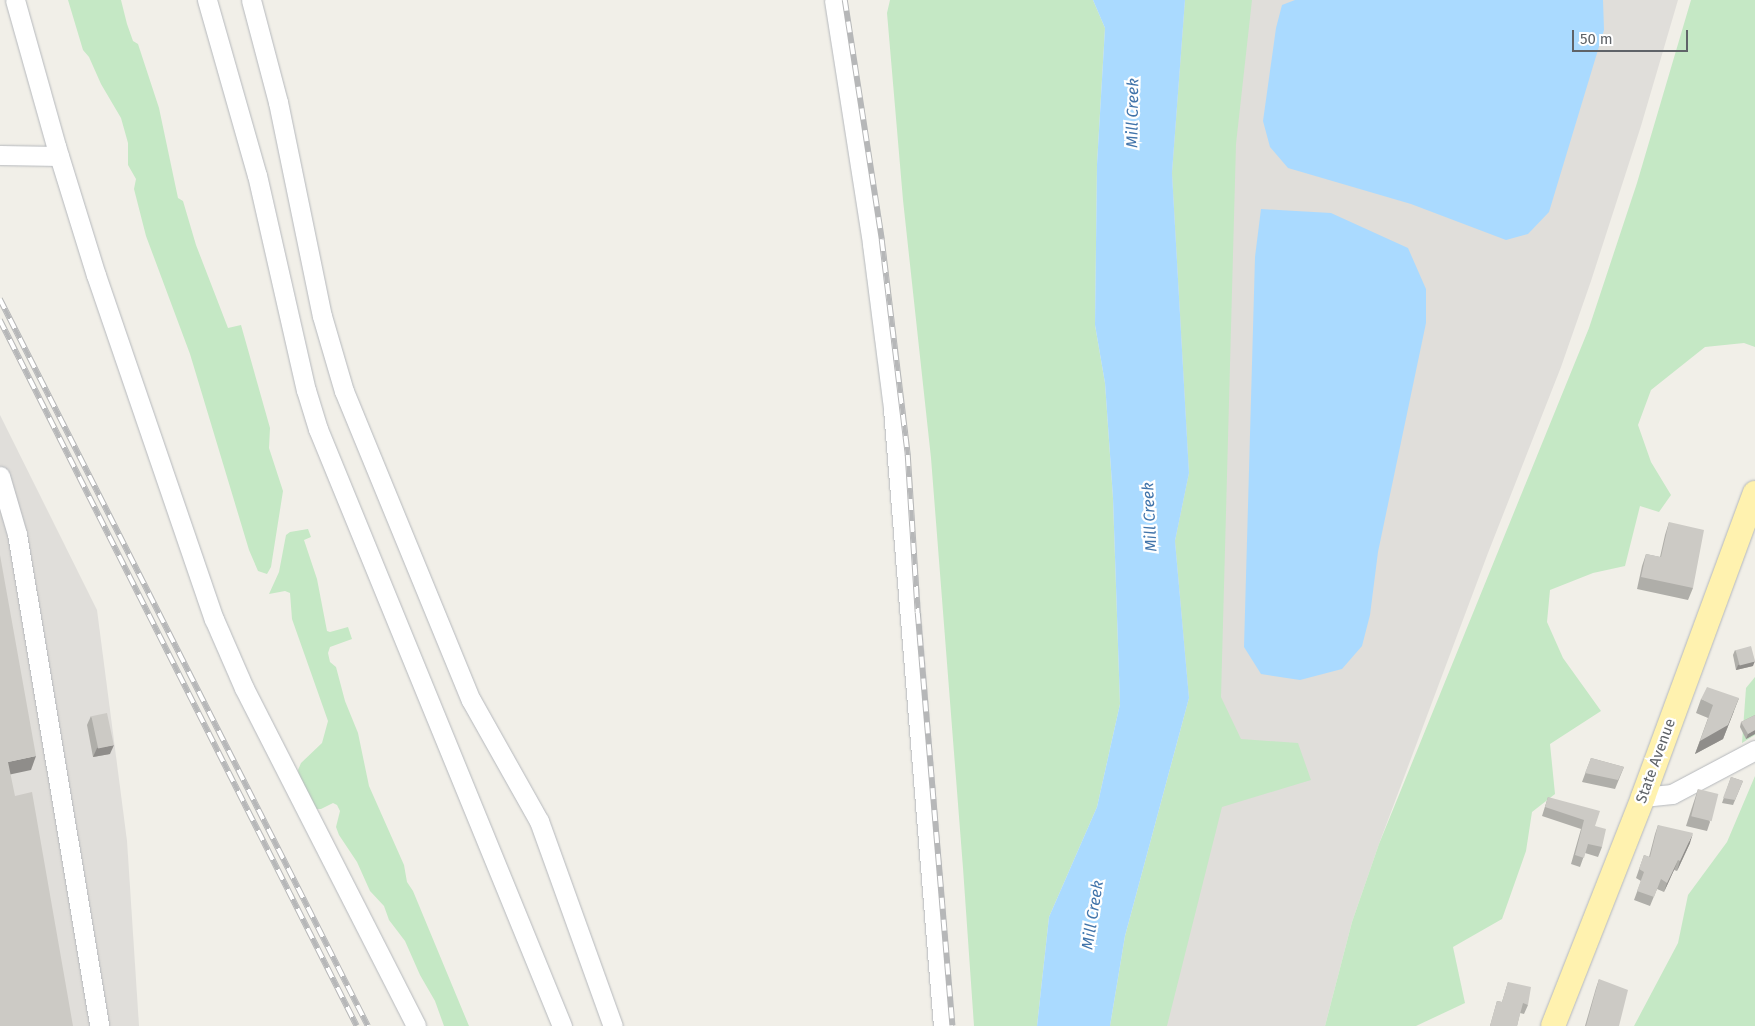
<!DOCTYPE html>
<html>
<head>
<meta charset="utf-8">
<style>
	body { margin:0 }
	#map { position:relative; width:1755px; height:1026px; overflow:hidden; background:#f1efe8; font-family:"Fira Sans",sans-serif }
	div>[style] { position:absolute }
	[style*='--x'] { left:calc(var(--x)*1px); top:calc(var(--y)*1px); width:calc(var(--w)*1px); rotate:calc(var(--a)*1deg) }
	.industrial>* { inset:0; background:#e0deda }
	.green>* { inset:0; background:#c5e8c5 }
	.water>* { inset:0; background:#aadaff }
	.roads { filter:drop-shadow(0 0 1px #b5b8bc) drop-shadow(0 0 1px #b5b8bc) }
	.minor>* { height:19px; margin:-9.5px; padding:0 9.5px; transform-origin:9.5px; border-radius:9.5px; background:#fff }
	.major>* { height:24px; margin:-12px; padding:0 12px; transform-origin:12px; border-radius:12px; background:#fff2af }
	.rail>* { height:5.5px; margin-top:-2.75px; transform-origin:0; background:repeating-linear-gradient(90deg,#fff 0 11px,#b6b7b8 0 22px); box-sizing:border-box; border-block:1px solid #b6b7b8 }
	.wall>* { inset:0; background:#afaea9 }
	.shaded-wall>* { inset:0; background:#8f8d8a }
	.building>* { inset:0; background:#cccac5; transform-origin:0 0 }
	span { translate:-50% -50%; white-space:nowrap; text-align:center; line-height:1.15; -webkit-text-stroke:4.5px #fff; paint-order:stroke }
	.street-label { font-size:15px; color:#5f6368 }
	.water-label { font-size:16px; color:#4174aa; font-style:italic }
	.scale { position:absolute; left:1572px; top:30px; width:116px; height:22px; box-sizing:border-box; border:2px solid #5f6368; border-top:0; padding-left:6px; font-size:15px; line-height:18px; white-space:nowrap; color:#5f6368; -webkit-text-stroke:4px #fff; paint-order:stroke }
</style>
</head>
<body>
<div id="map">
	<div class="industrial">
		<i style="clip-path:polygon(1185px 0,1678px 0,1641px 126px,1591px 281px,1561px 367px,1488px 553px,1379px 844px,1352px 922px,1325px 1026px,1110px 1026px,1189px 698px,1175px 541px,1189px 473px,1172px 173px)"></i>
		<i style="clip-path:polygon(0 415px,97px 610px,127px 841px,139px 1026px,0 1026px)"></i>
	</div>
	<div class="green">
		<i style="clip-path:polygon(68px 0,121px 0,127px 24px,133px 41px,138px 44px,159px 108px,178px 198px,183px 201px,196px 245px,228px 328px,241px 325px,270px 428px,269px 448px,283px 491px,271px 567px,267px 574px,258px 571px,249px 550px,190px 354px,146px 236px,134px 189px,136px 179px,128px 165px,128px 143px,121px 118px,101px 84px,89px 57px,83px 50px)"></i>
		<i style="clip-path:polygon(890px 0,1093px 0,1105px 28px,1097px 164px,1095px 325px,1105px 383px,1113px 498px,1120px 704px,1097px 807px,1049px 917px,1037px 1026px,974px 1026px,963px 868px,931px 458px,903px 200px,887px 13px)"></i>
		<i style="clip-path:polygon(1185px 0,1252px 0,1236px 144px,1221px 697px,1241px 739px,1298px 743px,1311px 780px,1222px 807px,1167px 1026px,1110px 1026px,1125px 936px,1189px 698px,1175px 541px,1189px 473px,1172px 173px)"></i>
		<i style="clip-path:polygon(1691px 0,1755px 0,1755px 347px,1744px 343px,1705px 347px,1651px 390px,1638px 425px,1651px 462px,1671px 495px,1659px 512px,1640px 506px,1625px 566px,1593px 573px,1550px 590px,1547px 622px,1563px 658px,1601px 711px,1550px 744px,1555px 794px,1532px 812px,1526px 851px,1502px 919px,1453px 947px,1465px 1003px,1416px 1026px,1325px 1026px,1352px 922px,1379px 844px,1589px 328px,1637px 183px)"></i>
		<i style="clip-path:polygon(308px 529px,311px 537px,304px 540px,317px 579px,327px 631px,330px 632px,348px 627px,352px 639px,330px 647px,328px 653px,330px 662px,336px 667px,345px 701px,358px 733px,369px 786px,404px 865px,407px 882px,413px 891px,469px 1026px,444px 1026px,435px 1001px,420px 975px,405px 941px,389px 920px,384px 906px,370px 891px,357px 862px,339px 835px,336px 827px,340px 811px,337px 805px,333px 803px,321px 809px,315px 809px,299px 776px,298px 770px,301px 763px,322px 743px,328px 721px,292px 619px,290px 593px,285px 591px,269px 594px,279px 572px,286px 535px,290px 532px)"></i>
		<i style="clip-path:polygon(1755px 677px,1755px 735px,1742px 743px,1746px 688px)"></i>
		<i style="clip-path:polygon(1755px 776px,1755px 1026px,1634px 1026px,1678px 943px,1688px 895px,1727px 842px)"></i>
	</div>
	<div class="water">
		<i style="clip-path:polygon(1093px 0,1185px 0,1172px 173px,1189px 473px,1175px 541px,1189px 698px,1125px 936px,1110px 1026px,1037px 1026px,1049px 917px,1097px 807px,1120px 704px,1113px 498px,1105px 383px,1095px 325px,1097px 164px,1105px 28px)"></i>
		<i style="clip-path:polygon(1295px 0,1603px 0,1604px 30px,1549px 212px,1528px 234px,1506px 240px,1411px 204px,1288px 168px,1270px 147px,1263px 121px,1276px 28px,1282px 5px)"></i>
		<i style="clip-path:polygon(1261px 209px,1331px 213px,1408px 248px,1426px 289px,1426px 323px,1378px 552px,1370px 615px,1362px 646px,1342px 669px,1300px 680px,1261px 674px,1244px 647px,1255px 257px)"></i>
	</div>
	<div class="roads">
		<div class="minor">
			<i style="--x:15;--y:0;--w:152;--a:74.3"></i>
			<i style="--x:56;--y:146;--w:135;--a:72.8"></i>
			<i style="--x:96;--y:275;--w:364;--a:71.1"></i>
			<i style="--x:214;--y:619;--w:75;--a:66.5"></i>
			<i style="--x:244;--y:688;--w:379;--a:63"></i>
			<i style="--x:207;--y:0;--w:182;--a:74.1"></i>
			<i style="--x:257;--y:175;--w:221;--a:77.2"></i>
			<i style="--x:306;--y:390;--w:41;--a:72.9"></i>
			<i style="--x:318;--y:429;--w:645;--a:67.77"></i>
			<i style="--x:251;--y:0;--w:106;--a:75.2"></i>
			<i style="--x:278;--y:102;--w:218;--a:78.4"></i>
			<i style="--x:322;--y:316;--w:78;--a:73.7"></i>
			<i style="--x:344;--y:391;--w:334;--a:67.7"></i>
			<i style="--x:471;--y:700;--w:139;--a:60.7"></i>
			<i style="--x:539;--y:821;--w:218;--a:70.2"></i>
			<i style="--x:834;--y:0;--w:247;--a:81.1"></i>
			<i style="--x:872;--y:244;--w:166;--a:82.7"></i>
			<i style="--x:893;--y:409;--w:619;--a:85.37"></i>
			<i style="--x:0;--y:155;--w:59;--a:1"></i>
			<i style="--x:0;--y:476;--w:60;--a:73.7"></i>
			<i style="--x:17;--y:534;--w:499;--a:80.5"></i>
			<i style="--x:1643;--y:797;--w:29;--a:-6"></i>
			<i style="--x:1672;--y:794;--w:94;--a:-27.9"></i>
		</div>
		<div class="major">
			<i style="--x:1553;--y:1026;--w:246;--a:-68.5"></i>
			<i style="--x:1643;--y:797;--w:324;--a:-69.8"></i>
		</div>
	</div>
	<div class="rail">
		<i style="--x:845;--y:0;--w:243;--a:81.2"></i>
		<i style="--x:882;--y:240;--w:217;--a:83.1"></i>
		<i style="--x:908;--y:455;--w:158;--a:86.4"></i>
		<i style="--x:918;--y:613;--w:414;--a:85.2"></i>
		<i style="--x:0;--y:299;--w:815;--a:63.15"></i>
		<i style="--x:0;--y:320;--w:791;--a:63.18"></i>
	</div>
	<div class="wall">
		<i style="clip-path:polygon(1669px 522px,1693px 588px,1688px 600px,1637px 589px,1642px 566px,1646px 554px,1660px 557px,1665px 535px)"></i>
		<i style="clip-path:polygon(1735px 650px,1753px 666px,1736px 670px,1733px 655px)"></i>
		<i style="clip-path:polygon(1701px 699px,1734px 711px,1723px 739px,1695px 754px,1708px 718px,1696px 713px)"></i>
		<i style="clip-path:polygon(1755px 715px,1755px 734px,1746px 739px,1740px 727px,1741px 722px)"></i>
		<i style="clip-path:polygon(91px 716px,110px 754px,93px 757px,87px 725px)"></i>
		<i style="clip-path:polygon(1591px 758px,1624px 767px,1615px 789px,1582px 782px)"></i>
		<i style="clip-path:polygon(1731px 777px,1743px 781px,1733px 805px,1722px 803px)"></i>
		<i style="clip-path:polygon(1698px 789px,1710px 822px,1707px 831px,1686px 826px)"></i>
		<i style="clip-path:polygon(1548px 797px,1595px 826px,1602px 847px,1598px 857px,1585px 853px,1580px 867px,1571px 864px,1581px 829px,1542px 816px)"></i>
		<i style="clip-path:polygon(1658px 825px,1690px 843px,1677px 871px,1674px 870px,1664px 892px,1657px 889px,1650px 906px,1634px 900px,1641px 881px,1636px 878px,1644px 855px,1649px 857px,1655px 834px)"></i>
		<i style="clip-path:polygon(1599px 979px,1619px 1026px,1585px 1026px,1596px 988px)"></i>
		<i style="clip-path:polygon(1508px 982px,1528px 1005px,1524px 1014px,1520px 1013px,1517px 1026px,1490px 1026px,1497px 1001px,1502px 1002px)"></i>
	</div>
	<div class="shaded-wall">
		<i style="clip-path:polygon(1755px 661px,1753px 666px,1736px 670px,1738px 665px)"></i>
		<i style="clip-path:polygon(1739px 698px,1723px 739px,1695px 754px,1700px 741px)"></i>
		<i style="clip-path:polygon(1755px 730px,1755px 734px,1746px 739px,1748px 734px)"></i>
		<i style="clip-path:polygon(114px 745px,110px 754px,93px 757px,97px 748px)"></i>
		<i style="clip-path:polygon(36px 756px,31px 770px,3px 776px,8px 762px)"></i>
		<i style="clip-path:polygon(1693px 833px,1690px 843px,1677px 871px,1680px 861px)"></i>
		<i style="clip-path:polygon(1678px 860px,1674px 870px,1664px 892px,1667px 883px)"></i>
	</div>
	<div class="building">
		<i style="clip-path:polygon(1669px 522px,1704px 530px,1693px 588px,1641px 577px,1646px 554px,1661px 557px)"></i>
		<i style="clip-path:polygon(0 555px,36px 756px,8px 762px,15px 796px,32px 792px,73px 1026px,0 1026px)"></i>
		<i style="left:1751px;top:646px;width:16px;height:16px;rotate:75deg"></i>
		<i style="clip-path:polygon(1707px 687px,1739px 698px,1728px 725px,1700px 741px,1713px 705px,1701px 699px)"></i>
		<i style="left:107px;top:713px;width:33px;height:16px;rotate:78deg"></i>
		<i style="clip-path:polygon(1755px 715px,1755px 730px,1748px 734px,1741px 722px)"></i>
		<i style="clip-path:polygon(1591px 758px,1624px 767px,1618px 780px,1585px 773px)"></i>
		<i style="clip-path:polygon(1731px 777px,1743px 781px,1735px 800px,1723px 798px)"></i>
		<i style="left:1698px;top:789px;width:21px;height:28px;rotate:14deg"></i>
		<i style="clip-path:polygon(1548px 797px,1600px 811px,1595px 826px,1606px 829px,1602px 847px,1588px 844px,1584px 858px,1575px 855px,1584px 820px,1545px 807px)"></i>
		<i style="clip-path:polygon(1658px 825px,1693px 833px,1680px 861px,1678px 860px,1667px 883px,1661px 879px,1654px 897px,1637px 891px,1644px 872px,1639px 869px,1644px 855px,1650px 857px)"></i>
		<i style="clip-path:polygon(1599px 979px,1628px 990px,1619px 1026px,1586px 1026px)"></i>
		<i style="clip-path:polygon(1508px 982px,1531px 987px,1528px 1005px,1523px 1003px,1517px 1026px,1490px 1026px,1497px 1001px,1502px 1002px)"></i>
	</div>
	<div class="street-label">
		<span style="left:1656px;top:761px;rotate:-70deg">State Avenue</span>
	</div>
	<div class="water-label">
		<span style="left:1133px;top:113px;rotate:-89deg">Mill Creek</span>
		<span style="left:1150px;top:517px;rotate:-93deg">Mill Creek</span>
		<span style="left:1093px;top:915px;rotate:-81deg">Mill Creek</span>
	</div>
	<div class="scale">50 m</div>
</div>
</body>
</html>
